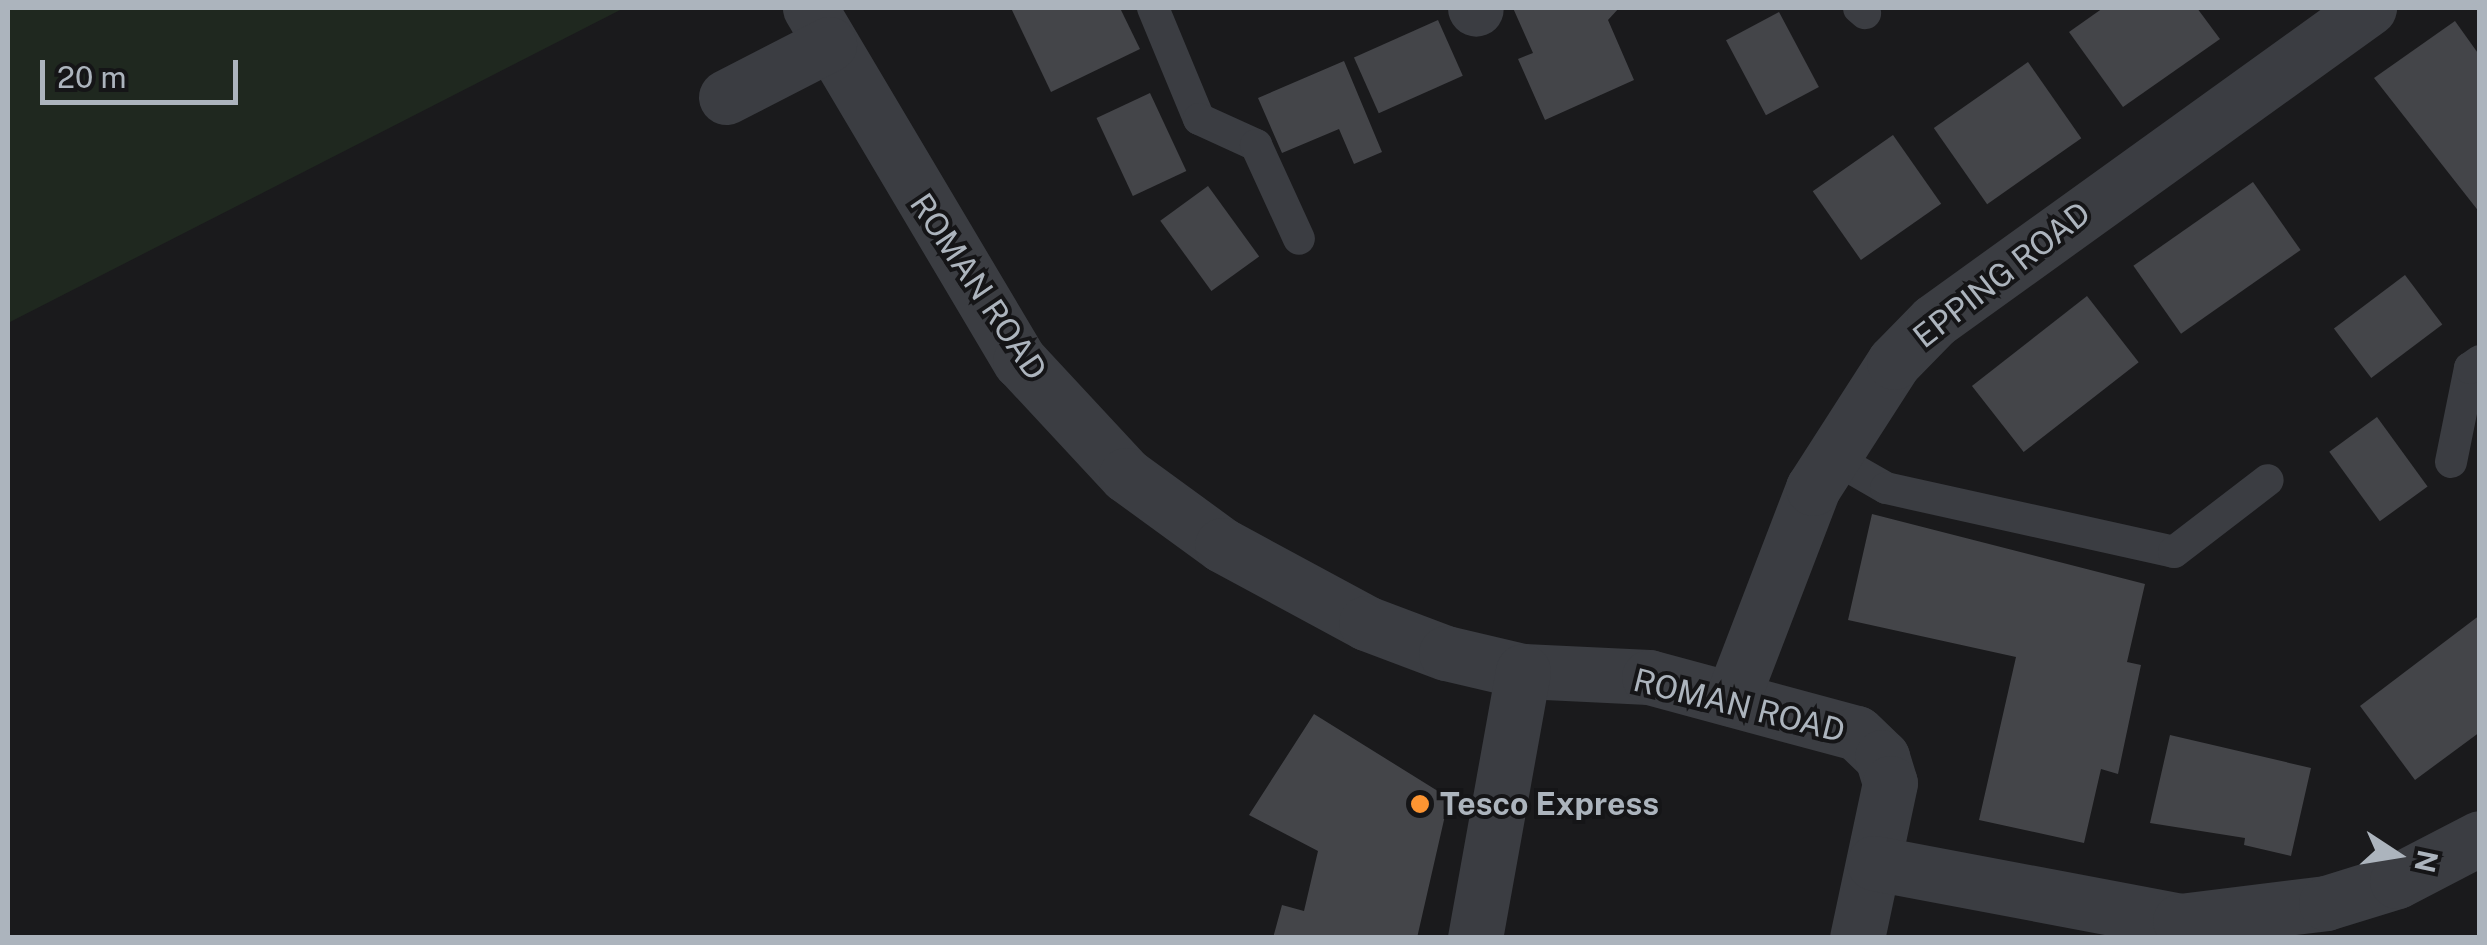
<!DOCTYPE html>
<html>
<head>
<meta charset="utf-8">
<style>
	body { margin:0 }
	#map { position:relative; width:2487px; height:945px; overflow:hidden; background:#1a1a1c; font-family:"Public Sans",sans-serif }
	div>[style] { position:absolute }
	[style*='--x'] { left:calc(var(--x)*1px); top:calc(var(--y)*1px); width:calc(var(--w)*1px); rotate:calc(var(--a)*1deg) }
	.green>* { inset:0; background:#1f281f }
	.building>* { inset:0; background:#444549; transform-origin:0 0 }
	.service>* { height:32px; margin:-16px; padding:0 16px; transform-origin:16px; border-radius:16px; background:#3b3d42 }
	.minor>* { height:55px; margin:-27.5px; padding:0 27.5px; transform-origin:27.5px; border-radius:27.5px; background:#3b3d42 }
	.dots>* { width:28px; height:28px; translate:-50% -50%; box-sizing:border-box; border:5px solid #151517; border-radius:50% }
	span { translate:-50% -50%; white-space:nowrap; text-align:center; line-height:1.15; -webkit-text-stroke:8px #151517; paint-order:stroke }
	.street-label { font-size:32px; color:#acb4bd }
	.poi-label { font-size:32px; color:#acb4bd; font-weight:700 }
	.left { translate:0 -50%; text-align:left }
	.frame { position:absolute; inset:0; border:10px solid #acb4bd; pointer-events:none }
	.north { position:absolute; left:2347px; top:805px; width:100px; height:100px; -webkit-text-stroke:8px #151517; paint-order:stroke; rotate:102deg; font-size:28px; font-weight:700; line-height:40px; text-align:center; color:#acb4bd }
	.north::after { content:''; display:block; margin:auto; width:35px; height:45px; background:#acb4bd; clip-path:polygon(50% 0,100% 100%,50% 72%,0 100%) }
	.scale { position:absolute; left:40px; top:60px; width:198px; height:45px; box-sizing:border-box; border:5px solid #acb4bd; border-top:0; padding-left:12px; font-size:30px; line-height:35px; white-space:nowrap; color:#acb4bd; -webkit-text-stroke:8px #151517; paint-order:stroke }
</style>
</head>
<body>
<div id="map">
	<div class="green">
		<i style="clip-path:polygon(8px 8px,624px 8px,8px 323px)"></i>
	</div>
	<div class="building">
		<i style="clip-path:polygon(1011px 8px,1120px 8px,1140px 49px,1051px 92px)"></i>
		<i style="clip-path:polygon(1513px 8px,1619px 8px,1608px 20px,1634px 80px,1545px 120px,1518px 59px,1533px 53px)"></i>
		<i style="clip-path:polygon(2103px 8px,2197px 8px,2220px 39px,2123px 107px,2069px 32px)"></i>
		<i style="left:1779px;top:12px;width:85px;height:60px;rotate:62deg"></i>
		<i style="left:1438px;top:20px;width:61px;height:92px;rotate:66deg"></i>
		<i style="clip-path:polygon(2455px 21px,2480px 56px,2480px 213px,2374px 78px)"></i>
		<i style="clip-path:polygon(1344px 61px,1382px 152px,1354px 164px,1339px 129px,1282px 153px,1258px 98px)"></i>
		<i style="left:2028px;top:62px;width:93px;height:115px;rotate:55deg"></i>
		<i style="left:1150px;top:93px;width:86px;height:59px;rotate:65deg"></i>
		<i style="left:1893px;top:135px;width:84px;height:98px;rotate:55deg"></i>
		<i style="left:2253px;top:182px;width:83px;height:146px;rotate:55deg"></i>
		<i style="left:1208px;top:186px;width:87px;height:59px;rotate:54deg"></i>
		<i style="left:2405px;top:275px;width:62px;height:89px;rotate:53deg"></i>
		<i style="left:2087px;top:296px;width:84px;height:146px;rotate:52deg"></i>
		<i style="left:2377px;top:417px;width:86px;height:59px;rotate:54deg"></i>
		<i style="clip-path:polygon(1872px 514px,2145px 584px,2127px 662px,2141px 665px,2118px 774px,2101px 769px,2084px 843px,1979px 820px,2016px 657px,1848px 620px)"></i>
		<i style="clip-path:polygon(2480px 615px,2480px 732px,2415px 780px,2360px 706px)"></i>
		<i style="clip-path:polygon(1314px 714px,1449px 798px,1417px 938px,1273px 938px,1282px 905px,1304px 911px,1318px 851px,1249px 815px)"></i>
		<i style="clip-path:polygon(2170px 735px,2311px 768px,2291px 856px,2244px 845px,2245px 838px,2150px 823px)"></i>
	</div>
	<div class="service">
		<i style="--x:1153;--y:8;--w:120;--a:67.5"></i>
		<i style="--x:1199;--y:119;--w:63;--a:24.5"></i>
		<i style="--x:1256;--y:145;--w:103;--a:65.4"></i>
		<i style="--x:1859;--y:8;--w:8;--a:40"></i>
		<i style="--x:1832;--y:457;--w:62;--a:29.9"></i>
		<i style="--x:1886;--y:488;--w:295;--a:12.5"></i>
		<i style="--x:2174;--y:552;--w:118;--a:-37.5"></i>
		<i style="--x:2451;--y:462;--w:96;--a:-78.6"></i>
		<i style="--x:2470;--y:368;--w:12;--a:-35"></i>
	</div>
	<div class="minor">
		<i style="--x:810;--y:8;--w:411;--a:59.3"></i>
		<i style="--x:1020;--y:361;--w:156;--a:47.1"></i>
		<i style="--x:1126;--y:475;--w:119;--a:36.1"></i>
		<i style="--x:1222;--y:545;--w:164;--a:28.4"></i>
		<i style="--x:1366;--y:623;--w:85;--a:20.6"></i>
		<i style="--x:1446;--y:653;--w:79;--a:13.2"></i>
		<i style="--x:1523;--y:671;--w:126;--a:2.7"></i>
		<i style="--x:1649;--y:677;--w:215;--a:15.1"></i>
		<i style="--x:1857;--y:733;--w:35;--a:44"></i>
		<i style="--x:1882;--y:757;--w:27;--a:73"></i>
		<i style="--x:1890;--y:783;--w:158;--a:102"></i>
		<i style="--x:1475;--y:8;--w:1;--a:45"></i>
		<i style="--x:726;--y:97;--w:116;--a:-27.2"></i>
		<i style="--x:1732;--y:699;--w:226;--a:-69"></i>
		<i style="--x:1813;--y:488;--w:150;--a:-57.3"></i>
		<i style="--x:1894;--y:362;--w:57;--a:-45.7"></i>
		<i style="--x:1934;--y:321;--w:536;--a:-35.74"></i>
		<i style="--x:1874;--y:863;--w:311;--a:10.7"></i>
		<i style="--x:2180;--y:921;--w:147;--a:-7"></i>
		<i style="--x:2326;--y:903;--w:74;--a:-17.2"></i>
		<i style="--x:2397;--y:881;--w:93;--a:-27.4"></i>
		<i style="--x:1475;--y:938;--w:271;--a:-79.8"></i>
	</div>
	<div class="dots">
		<i style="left:1420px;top:804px;background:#fd9532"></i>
	</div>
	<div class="street-label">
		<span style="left:2002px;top:275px;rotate:-38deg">EPPING ROAD</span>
		<span style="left:978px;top:287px;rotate:56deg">ROMAN ROAD</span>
		<span style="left:1739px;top:706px;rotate:14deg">ROMAN ROAD</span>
	</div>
	<div class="poi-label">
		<span class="left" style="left:1440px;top:804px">Tesco Express</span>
	</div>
	<div class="frame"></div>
	<div class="north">N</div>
	<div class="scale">20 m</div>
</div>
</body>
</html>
